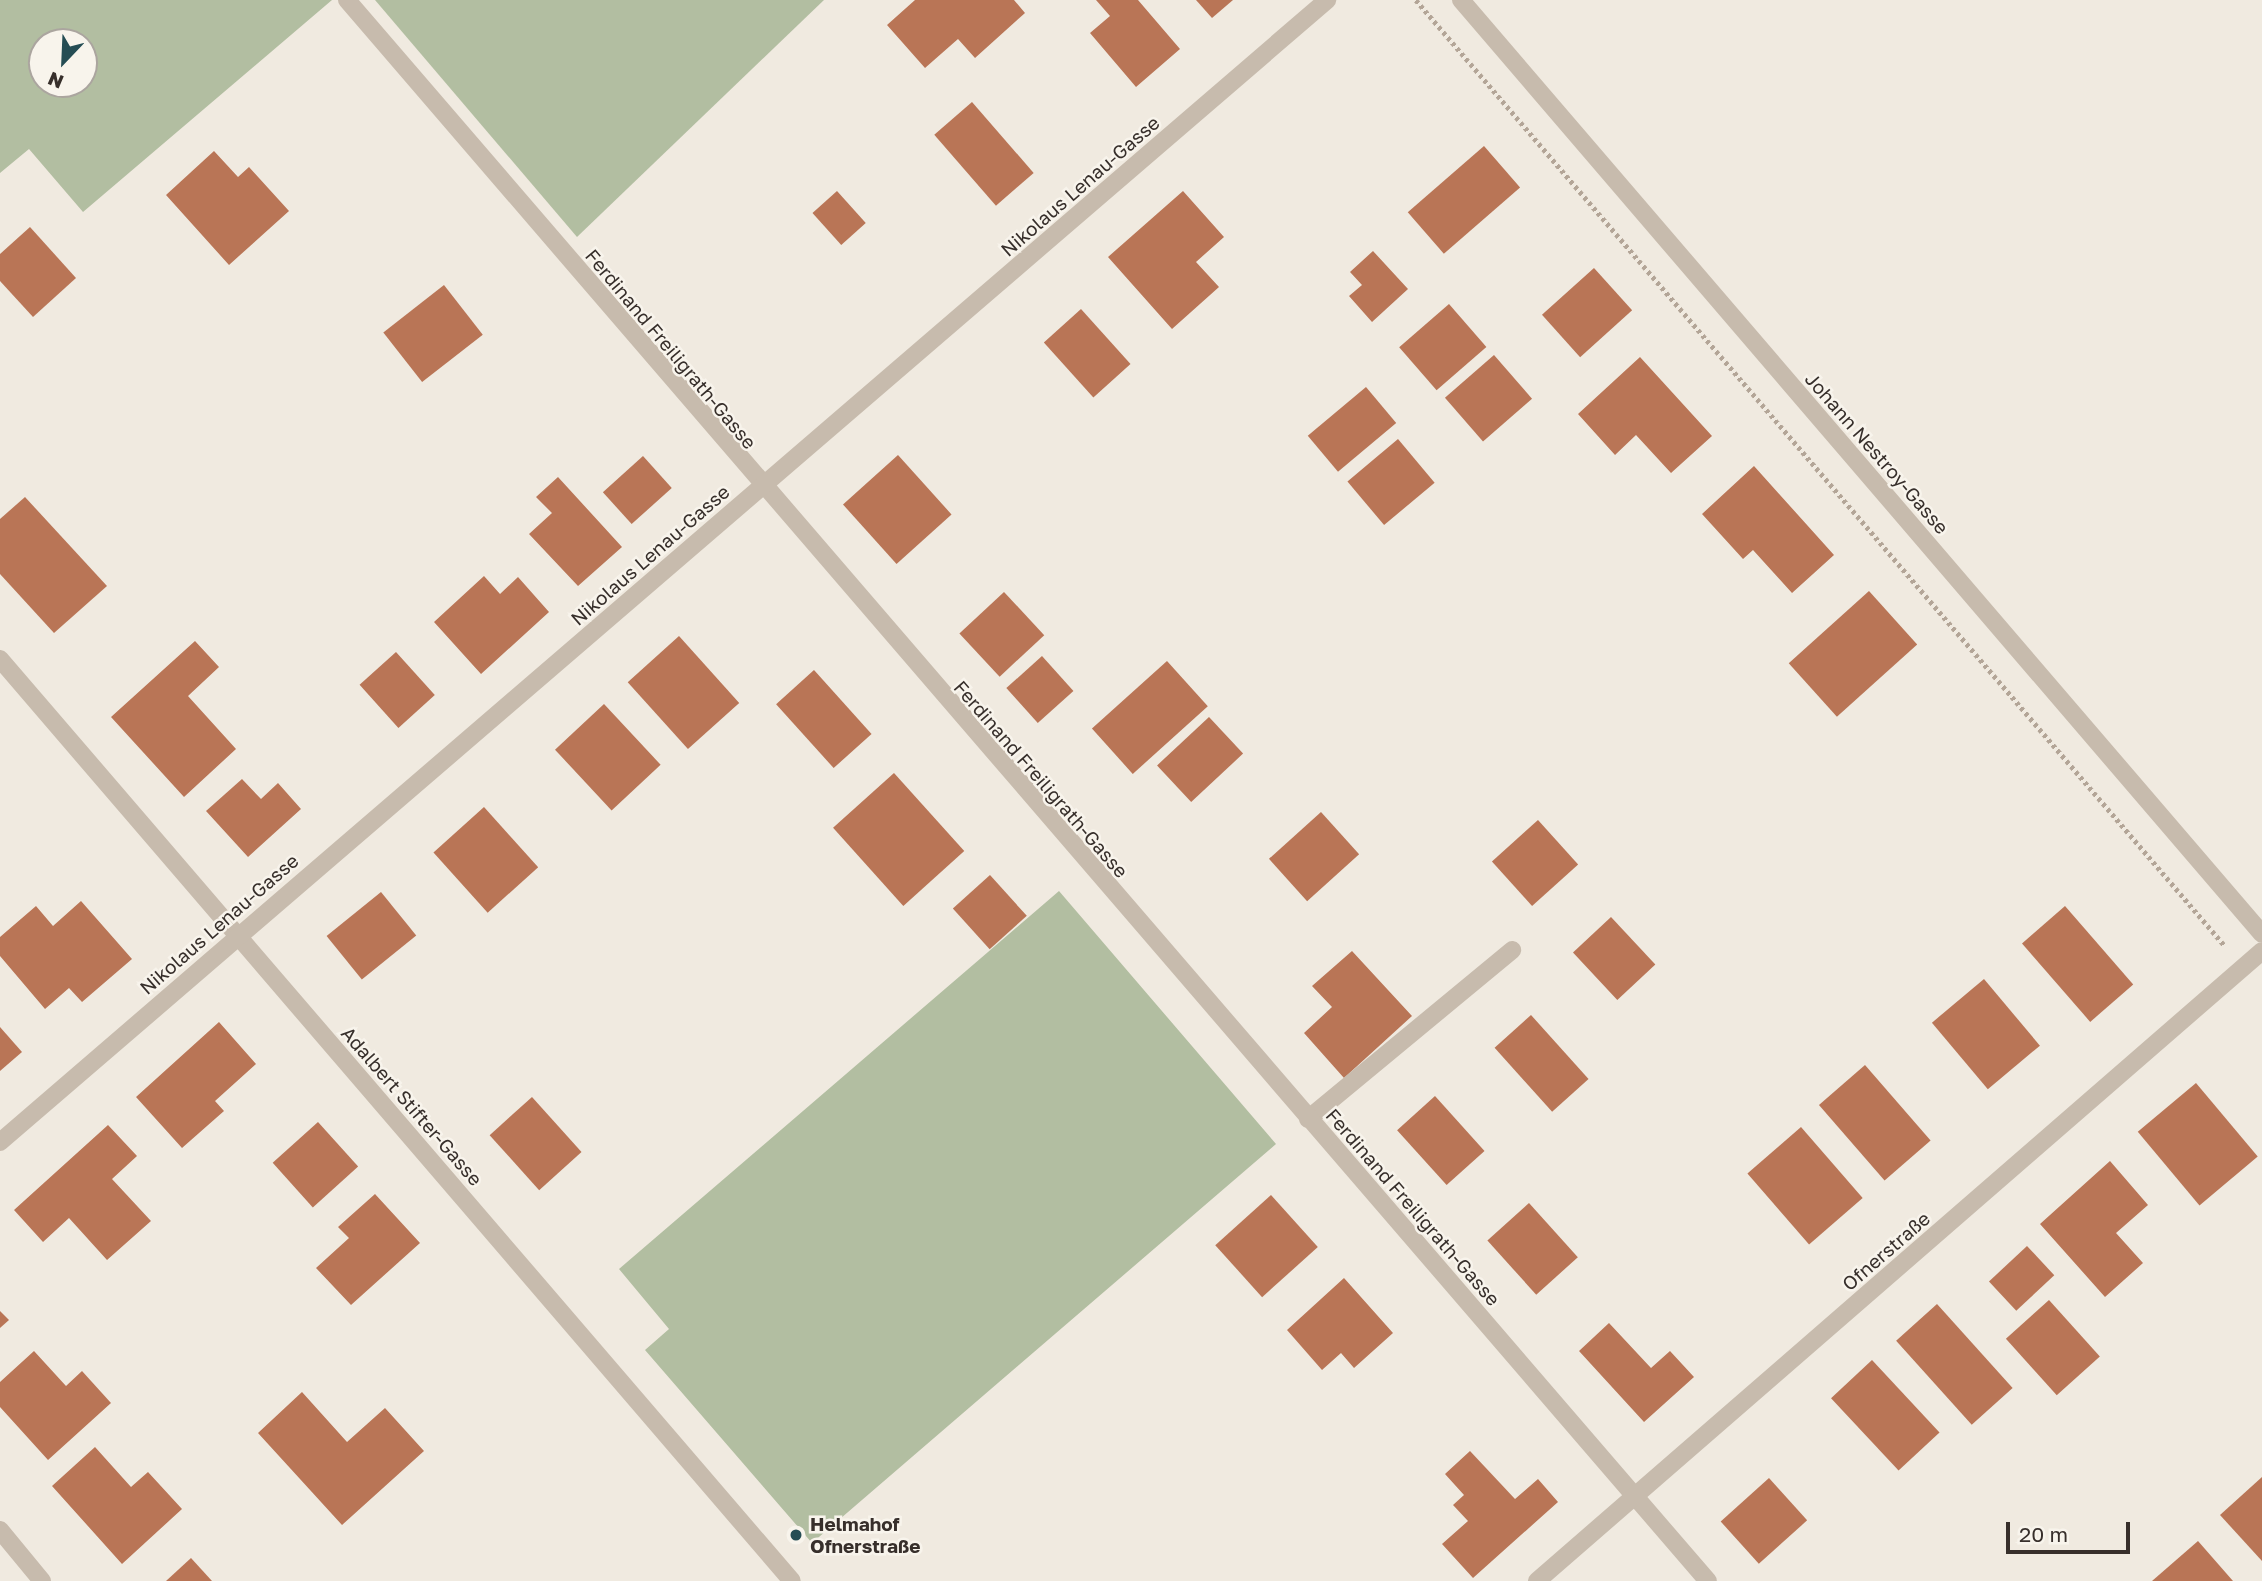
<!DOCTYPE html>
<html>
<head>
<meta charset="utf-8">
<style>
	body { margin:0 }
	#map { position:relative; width:2262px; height:1581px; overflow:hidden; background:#f0eae0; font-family:"Golos Text",sans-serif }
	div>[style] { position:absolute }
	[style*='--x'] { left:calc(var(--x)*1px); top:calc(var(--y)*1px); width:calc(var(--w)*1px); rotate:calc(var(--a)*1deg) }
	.green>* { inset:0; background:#b2bea1 }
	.building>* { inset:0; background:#b97556; transform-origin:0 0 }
	.path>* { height:4.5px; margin-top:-2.25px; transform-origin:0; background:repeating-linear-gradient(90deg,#b3a597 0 3.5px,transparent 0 7px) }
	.service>* { height:18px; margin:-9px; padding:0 9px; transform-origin:9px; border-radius:9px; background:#c7bbad }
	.minor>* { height:18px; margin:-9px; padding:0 9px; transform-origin:9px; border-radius:9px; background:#c7bbad }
	.dots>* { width:19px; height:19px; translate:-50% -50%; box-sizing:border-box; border:4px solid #f8f4ec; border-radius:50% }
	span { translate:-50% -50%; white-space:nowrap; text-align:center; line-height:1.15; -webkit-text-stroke:5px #f8f4ec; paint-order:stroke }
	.street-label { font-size:19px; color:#372f2b }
	.poi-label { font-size:19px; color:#372f2b; font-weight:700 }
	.left { translate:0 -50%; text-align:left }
	.north { position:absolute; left:28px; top:28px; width:70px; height:70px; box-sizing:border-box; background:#f8f4ec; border:2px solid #aba59f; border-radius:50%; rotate:203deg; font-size:19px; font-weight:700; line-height:28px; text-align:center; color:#372f2b }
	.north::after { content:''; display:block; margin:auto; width:24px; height:32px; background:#254d54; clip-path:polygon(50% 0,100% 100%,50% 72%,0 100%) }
	.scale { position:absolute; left:2006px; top:1522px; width:124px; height:32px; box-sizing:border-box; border:4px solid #372f2b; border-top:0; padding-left:9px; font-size:21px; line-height:24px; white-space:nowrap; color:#372f2b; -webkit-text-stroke:5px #f8f4ec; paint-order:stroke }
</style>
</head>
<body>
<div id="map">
	<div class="green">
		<i style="clip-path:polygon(evenodd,0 0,332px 0,83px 212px,29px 149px,0 173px,0 0,84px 42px,84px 84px,42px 84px,42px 42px,84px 42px)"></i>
		<i style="clip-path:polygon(375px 0,824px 0,577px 237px)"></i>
		<i style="clip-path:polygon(1059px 891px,1276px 1144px,812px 1543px,645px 1350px,669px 1329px,619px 1269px)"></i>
	</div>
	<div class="building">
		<i style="clip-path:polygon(915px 0,1014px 0,1025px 13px,975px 58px,958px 39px,925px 68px,887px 25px)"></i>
		<i style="clip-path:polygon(1096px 0,1138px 0,1180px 49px,1136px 87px,1090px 33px,1110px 16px)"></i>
		<i style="clip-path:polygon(1196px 0,1233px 0,1212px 18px)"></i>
		<i style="left:972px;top:102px;width:94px;height:50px;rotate:49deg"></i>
		<i style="left:1484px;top:146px;width:55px;height:101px;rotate:49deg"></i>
		<i style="clip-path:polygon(214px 151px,238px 177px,249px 167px,289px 211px,229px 265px,166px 195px)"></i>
		<i style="left:837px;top:191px;width:43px;height:33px;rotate:48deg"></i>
		<i style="clip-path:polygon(1183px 191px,1224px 237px,1196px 262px,1219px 287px,1172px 329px,1108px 257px)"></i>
		<i style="clip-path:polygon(30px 227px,76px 278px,33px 317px,0 281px,0 254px)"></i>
		<i style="clip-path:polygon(1373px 251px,1408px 289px,1372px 322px,1349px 296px,1362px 285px,1350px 272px)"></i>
		<i style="left:1594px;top:268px;width:57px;height:70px;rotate:48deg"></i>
		<i style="left:444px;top:285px;width:63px;height:77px;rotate:52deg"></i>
		<i style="left:1449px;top:304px;width:57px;height:66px;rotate:49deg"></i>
		<i style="left:1081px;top:309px;width:74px;height:50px;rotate:48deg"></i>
		<i style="left:1494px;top:355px;width:58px;height:65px;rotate:49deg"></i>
		<i style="clip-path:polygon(1640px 357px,1712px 436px,1671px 473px,1636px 435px,1615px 455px,1578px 414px)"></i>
		<i style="left:1366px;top:387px;width:47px;height:76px;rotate:50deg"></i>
		<i style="left:1398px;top:439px;width:57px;height:66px;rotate:50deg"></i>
		<i style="left:898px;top:455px;width:80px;height:74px;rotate:48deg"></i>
		<i style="left:643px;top:456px;width:43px;height:54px;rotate:48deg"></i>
		<i style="clip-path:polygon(1754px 466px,1834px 555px,1792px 593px,1753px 550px,1743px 559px,1702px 514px)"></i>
		<i style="clip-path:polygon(558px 477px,622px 547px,578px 586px,529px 534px,552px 513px,536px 497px)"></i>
		<i style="clip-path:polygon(25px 497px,107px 586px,54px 633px,0 574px,0 519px)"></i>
		<i style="clip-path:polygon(484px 576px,500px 594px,518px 577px,549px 612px,481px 674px,434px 622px)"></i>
		<i style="left:1869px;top:591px;width:72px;height:108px;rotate:48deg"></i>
		<i style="left:1004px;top:592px;width:59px;height:61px;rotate:47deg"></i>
		<i style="left:679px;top:636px;width:90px;height:69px;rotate:48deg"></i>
		<i style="clip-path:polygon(195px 641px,219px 667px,188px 696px,236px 749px,184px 797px,111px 717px)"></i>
		<i style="left:396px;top:652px;width:58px;height:49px;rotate:48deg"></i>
		<i style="left:1042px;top:656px;width:47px;height:48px;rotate:48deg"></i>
		<i style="left:1167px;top:661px;width:61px;height:101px;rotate:48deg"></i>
		<i style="left:814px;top:670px;width:86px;height:51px;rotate:48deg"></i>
		<i style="left:604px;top:704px;width:83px;height:67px;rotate:47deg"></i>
		<i style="left:1209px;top:717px;width:50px;height:71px;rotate:47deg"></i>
		<i style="left:894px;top:773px;width:105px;height:82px;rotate:48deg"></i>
		<i style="clip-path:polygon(242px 779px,261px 799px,278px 783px,301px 809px,248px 857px,206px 811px)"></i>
		<i style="left:484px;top:807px;width:81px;height:68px;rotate:48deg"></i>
		<i style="left:1321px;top:812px;width:57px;height:70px;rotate:48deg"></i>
		<i style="left:1538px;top:820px;width:60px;height:62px;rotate:48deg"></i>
		<i style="left:990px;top:875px;width:55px;height:50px;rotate:48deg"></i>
		<i style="left:381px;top:892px;width:56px;height:70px;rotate:51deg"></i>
		<i style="clip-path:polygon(81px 901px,132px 959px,82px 1002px,69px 988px,45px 1009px,0 956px,0 937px,36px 906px,53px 926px)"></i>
		<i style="left:2065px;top:906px;width:104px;height:57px;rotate:49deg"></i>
		<i style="left:1611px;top:917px;width:65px;height:52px;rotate:47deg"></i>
		<i style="clip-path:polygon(1352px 951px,1412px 1016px,1344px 1078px,1304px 1033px,1332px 1007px,1312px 986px)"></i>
		<i style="left:1984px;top:979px;width:87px;height:68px;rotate:50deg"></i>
		<i style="left:1531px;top:1015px;width:86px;height:49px;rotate:48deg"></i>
		<i style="clip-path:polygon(219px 1022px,256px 1064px,215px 1101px,224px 1111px,182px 1148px,136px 1097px)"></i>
		<i style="clip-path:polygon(0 1027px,22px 1052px,0 1071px)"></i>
		<i style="left:1865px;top:1065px;width:100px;height:61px;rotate:49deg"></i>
		<i style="left:2196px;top:1083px;width:96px;height:76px;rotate:50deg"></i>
		<i style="left:1435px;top:1096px;width:74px;height:51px;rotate:48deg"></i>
		<i style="left:532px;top:1097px;width:74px;height:57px;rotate:48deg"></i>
		<i style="left:318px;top:1122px;width:60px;height:61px;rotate:48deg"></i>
		<i style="clip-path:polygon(108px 1125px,137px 1156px,112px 1179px,151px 1221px,107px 1260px,69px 1218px,43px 1242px,14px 1210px)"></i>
		<i style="left:1801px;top:1127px;width:94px;height:71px;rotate:49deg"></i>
		<i style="clip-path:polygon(2110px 1161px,2148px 1205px,2116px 1233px,2143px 1263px,2105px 1297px,2040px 1224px)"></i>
		<i style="clip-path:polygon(375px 1194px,420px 1243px,351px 1305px,316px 1268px,349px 1238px,338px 1227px)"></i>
		<i style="left:1271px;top:1195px;width:70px;height:75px;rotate:48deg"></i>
		<i style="left:1529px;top:1203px;width:73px;height:56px;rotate:48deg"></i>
		<i style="left:2027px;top:1246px;width:40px;height:52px;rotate:47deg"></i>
		<i style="clip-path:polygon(1344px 1278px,1393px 1333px,1354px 1368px,1341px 1353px,1322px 1370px,1287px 1330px)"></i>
		<i style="left:2049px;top:1300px;width:76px;height:58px;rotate:48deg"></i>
		<i style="left:1937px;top:1304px;width:113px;height:55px;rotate:48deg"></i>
		<i style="clip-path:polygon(0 1311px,9px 1320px,0 1328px)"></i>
		<i style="clip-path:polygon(1609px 1323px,1651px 1368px,1670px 1351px,1694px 1377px,1644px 1422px,1579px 1351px)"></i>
		<i style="clip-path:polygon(34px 1351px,66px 1386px,82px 1371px,111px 1403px,48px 1460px,0 1407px,0 1382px)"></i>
		<i style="left:1872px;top:1360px;width:99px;height:56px;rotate:47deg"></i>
		<i style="clip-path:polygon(302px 1392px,347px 1442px,385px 1408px,424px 1451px,342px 1525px,258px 1433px)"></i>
		<i style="clip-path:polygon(95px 1447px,131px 1487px,148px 1472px,182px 1509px,122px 1564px,52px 1486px)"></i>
		<i style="clip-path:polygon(1470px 1451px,1515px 1499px,1538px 1479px,1558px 1502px,1473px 1578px,1442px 1544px,1468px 1521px,1453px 1505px,1464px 1495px,1445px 1474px)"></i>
		<i style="clip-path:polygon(2262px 1477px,2262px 1561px,2220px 1515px)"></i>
		<i style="left:1769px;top:1478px;width:57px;height:65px;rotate:48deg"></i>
		<i style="clip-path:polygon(2198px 1541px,2233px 1581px,2152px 1581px)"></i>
		<i style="clip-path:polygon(191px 1558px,212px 1581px,166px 1581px)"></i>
	</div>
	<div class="path">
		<i style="--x:1416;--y:0;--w:1245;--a:49.46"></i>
	</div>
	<div class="service">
		<i style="--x:1308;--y:1119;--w:265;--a:-39.6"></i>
	</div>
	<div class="minor">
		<i style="--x:347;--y:0;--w:2086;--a:49.28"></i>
		<i style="--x:1461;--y:0;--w:1230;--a:49.38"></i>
		<i style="--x:0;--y:659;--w:1215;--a:49.34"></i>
		<i style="--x:0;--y:1142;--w:1751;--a:-40.71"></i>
		<i style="--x:0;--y:1530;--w:66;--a:50.5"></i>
		<i style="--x:1537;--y:1581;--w:960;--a:-40.99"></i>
	</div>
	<div class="dots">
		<i style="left:796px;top:1535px;background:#254d54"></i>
	</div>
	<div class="street-label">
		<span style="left:1080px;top:186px;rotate:-41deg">Nikolaus Lenau-Gasse</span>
		<span style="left:671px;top:349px;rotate:50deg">Ferdinand Freiligrath-Gasse</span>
		<span style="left:1877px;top:453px;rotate:49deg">Johann Nestroy-Gasse</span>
		<span style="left:650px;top:555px;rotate:-41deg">Nikolaus Lenau-Gasse</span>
		<span style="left:1041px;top:779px;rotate:49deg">Ferdinand Freiligrath-Gasse</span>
		<span style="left:219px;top:924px;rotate:-41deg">Nikolaus Lenau-Gasse</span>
		<span style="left:412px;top:1106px;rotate:49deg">Adalbert Stifter-Gasse</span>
		<span style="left:1413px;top:1207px;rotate:49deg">Ferdinand Freiligrath-Gasse</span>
		<span style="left:1886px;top:1251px;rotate:-41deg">Ofnerstraße</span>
	</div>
	<div class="poi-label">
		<span class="left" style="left:810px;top:1535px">Helmahof<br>Ofnerstraße</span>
	</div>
	<div class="north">N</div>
	<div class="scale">20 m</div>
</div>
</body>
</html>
